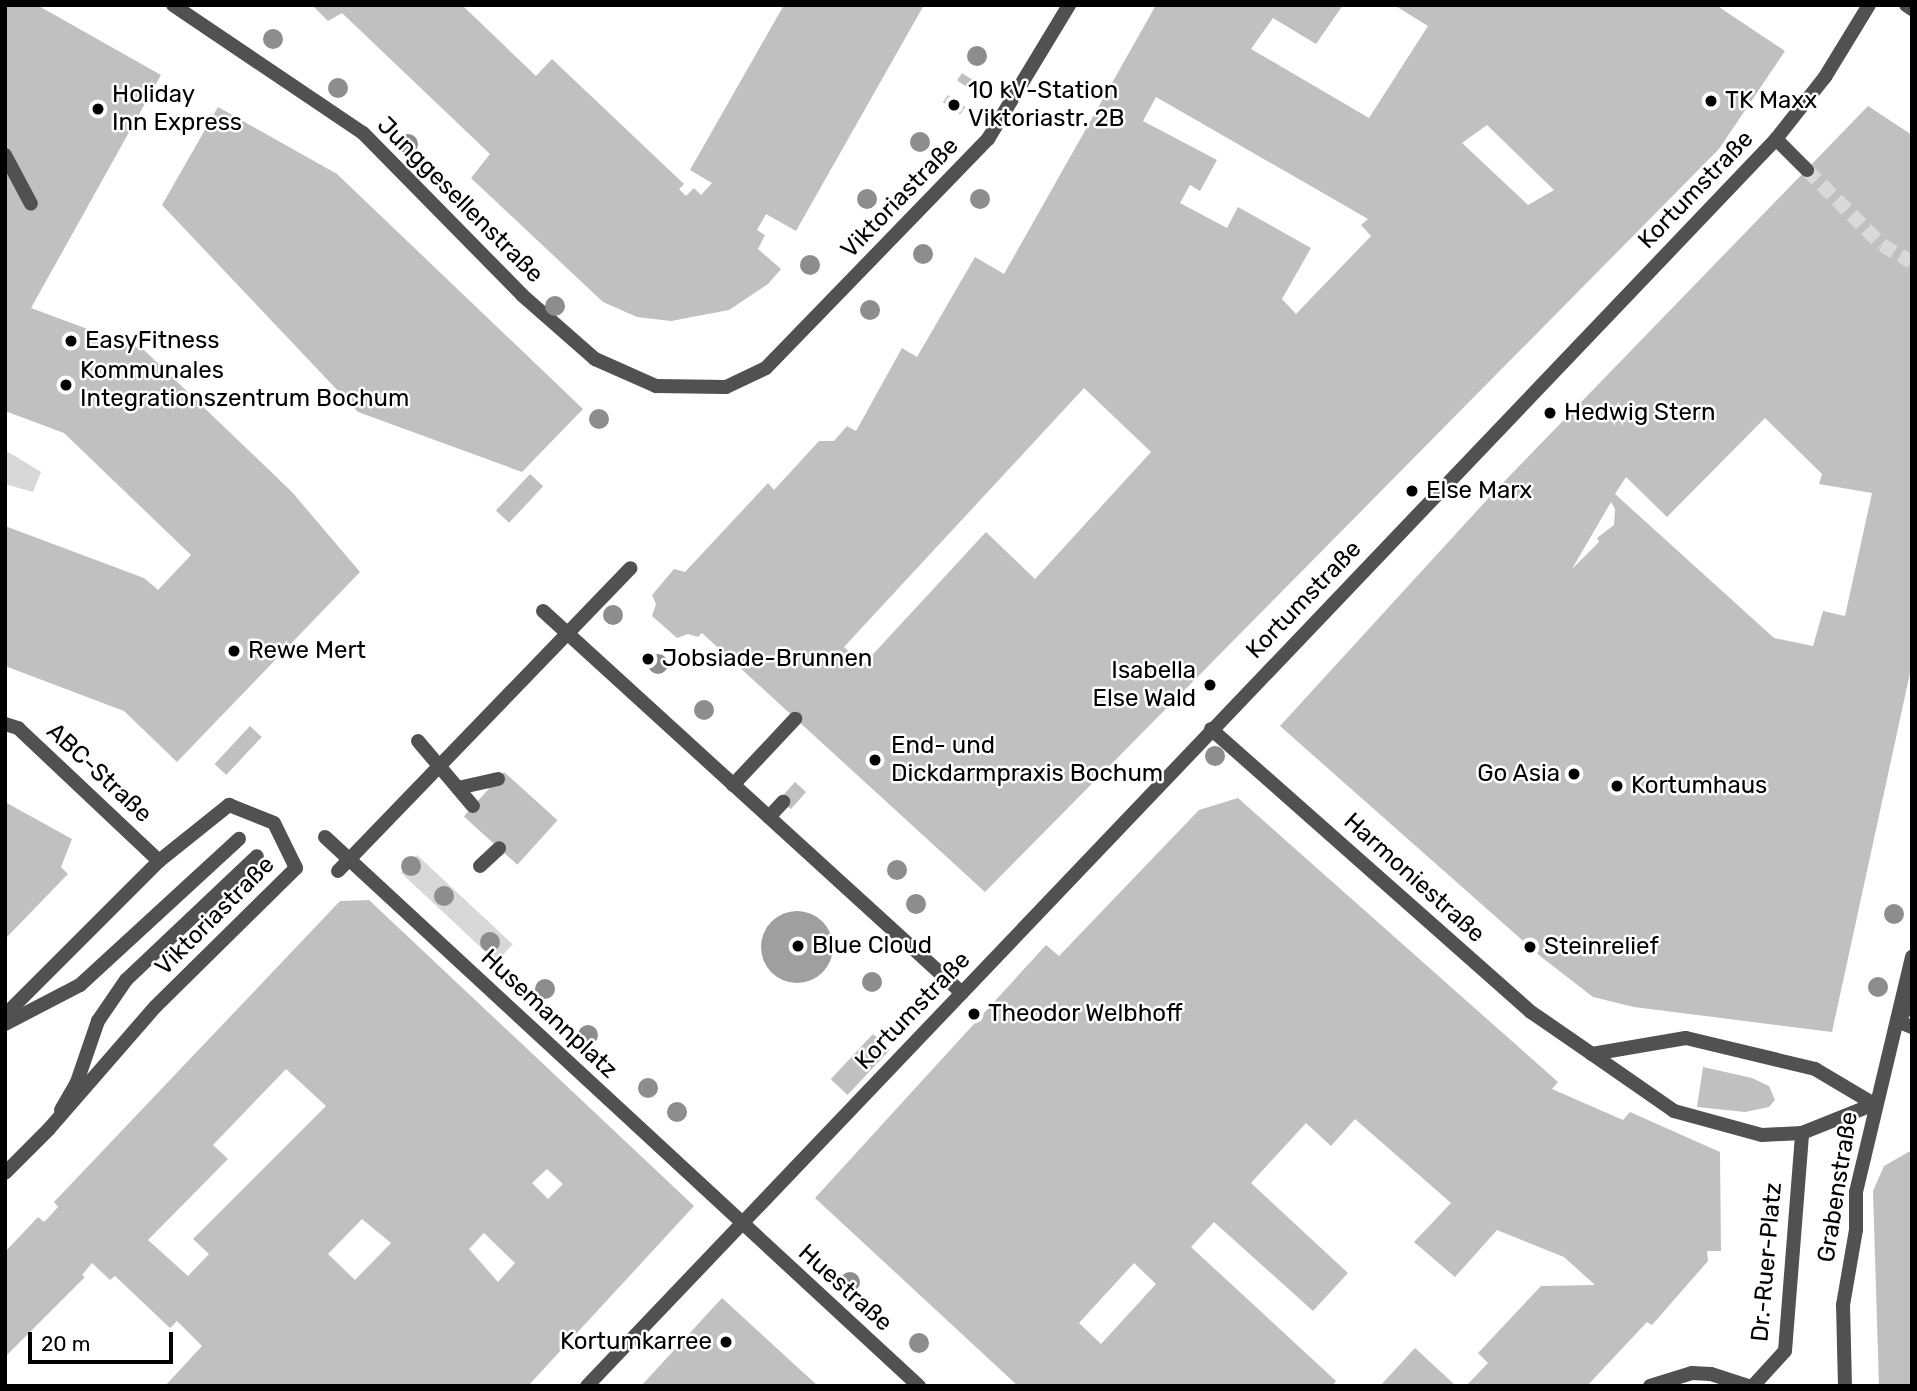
<!DOCTYPE html>
<html>
<head>
<meta charset="utf-8">
<style>
	body { margin:0 }
	#map { position:relative; width:1917px; height:1391px; overflow:hidden; background:#fff; font-family:Rubik,sans-serif }
	div>[style] { position:absolute }
	[style*='--x'] { left:calc(var(--x)*1px); top:calc(var(--y)*1px); width:calc(var(--w)*1px); rotate:calc(var(--a)*1deg) }
	.green>* { inset:0; background:#d8d8d8; transform-origin:0 0 }
	.water>* { inset:0; background:#9f9f9f }
	.round { border-radius:50% }
	.building>* { inset:0; background:#c0c0c0; transform-origin:0 0 }
	.pedestrian-tunnel>* { height:14px; margin-top:-7px; transform-origin:0; background:repeating-linear-gradient(90deg,#d9d9d9 0 14px,transparent 0 21px) }
	.service>* { height:14px; margin:-7px; padding:0 7px; transform-origin:7px; border-radius:7px; background:#515151 }
	.pedestrian>* { height:14px; margin:-7px; padding:0 7px; transform-origin:7px; border-radius:7px; background:#515151 }
	.minor>* { height:14px; margin:-7px; padding:0 7px; transform-origin:7px; border-radius:7px; background:#515151 }
	.trees>* { width:20px; height:20px; margin:-10px; border-radius:50%; background:#8d8d8d }
	.dots>* { width:19px; height:19px; translate:-50% -50%; box-sizing:border-box; border:4px solid #fff; border-radius:50% }
	span { translate:-50% -50%; white-space:nowrap; text-align:center; line-height:1.15; -webkit-text-stroke:5px #fff; paint-order:stroke }
	.poi-label { font-size:24px; color:#000 }
	.left { translate:0 -50%; text-align:left }
	.right { translate:-100% -50%; text-align:right }
	.street-label { font-size:24px; color:#000 }
	.frame { position:absolute; inset:0; border:7px solid #000; pointer-events:none }
	.scale { position:absolute; left:28px; top:1332px; width:145px; height:32px; box-sizing:border-box; border:4px solid #000; border-top:0; padding-left:9px; font-size:21px; line-height:24px; white-space:nowrap; color:#000; -webkit-text-stroke:5px #fff; paint-order:stroke }
</style>
</head>
<body>
<div id="map">
	<div class="green">
		<i style="clip-path:polygon(5px 450px,41px 472px,33px 492px,5px 484px)"></i>
		<i style="left:417px;top:855px;width:131px;height:24px;rotate:43deg"></i>
	</div>
	<div class="water">
		<i class="round" style="left:761px;top:911px;width:72px;height:72px"></i>
	</div>
	<div class="building">
		<i style="clip-path:polygon(5px 5px,37px 5px,161px 75px,31px 308px,144px 350px,292px 492px,360px 572px,177px 762px,124px 711px,5px 666px,5px 526px,144px 578px,158px 590px,191px 555px,64px 433px,5px 411px)"></i>
		<i style="clip-path:polygon(312px 5px,462px 5px,536px 76px,552px 59px,684px 184px,679px 189px,686px 196px,694px 188px,701px 195px,712px 183px,690px 170px,784px 5px,924px 5px,796px 231px,766px 214px,757px 230px,765px 235px,758px 249px,781px 269px,768px 284px,729px 310px,671px 321px,637px 317px,603px 302px,471px 178px,490px 154px,342px 13px,328px 21px)"></i>
		<i style="clip-path:polygon(evenodd,1156px 5px,1343px 5px,1316px 44px,1273px 18px,1251px 49px,1369px 118px,1428px 26px,1394px 5px,1716px 5px,1785px 51px,1719px 149px,985px 892px,702px 633px,698px 637px,688px 634px,677px 638px,652px 616px,656px 604px,652px 595px,674px 569px,685px 572px,768px 483px,774px 490px,819px 441px,834px 441px,847px 426px,856px 431px,902px 348px,917px 357px,975px 257px,1004px 274px,1156px 5px,1156px 97px,1368px 219px,1361px 225px,1371px 236px,1296px 314px,1282px 299px,1311px 248px,1238px 207px,1227px 228px,1180px 203px,1190px 185px,1200px 191px,1217px 160px,1143px 121px,1156px 97px,1156px 5px,1487px 125px,1554px 190px,1528px 205px,1462px 143px,1487px 125px,1156px 5px,1084px 388px,1151px 452px,1035px 579px,986px 532px,863px 665px,844px 647px,1084px 388px)"></i>
		<i style="left:962px;top:73px;width:20px;height:9px;rotate:33deg"></i>
		<i style="left:948px;top:95px;width:21px;height:9px;rotate:35deg"></i>
		<i style="clip-path:polygon(evenodd,1868px 106px,1912px 135px,1912px 664px,1832px 1032px,1634px 1007px,1593px 997px,1540px 956px,1280px 726px,1495px 491px,1868px 106px,1765px 418px,1822px 474px,1819px 484px,1872px 493px,1845px 616px,1823px 611px,1813px 646px,1774px 638px,1615px 494px,1626px 477px,1667px 517px,1765px 418px,1868px 106px,1611px 502px,1615px 509px,1614px 525px,1597px 538px,1599px 542px,1572px 569px,1611px 502px)"></i>
		<i style="clip-path:polygon(218px 107px,337px 174px,583px 409px,522px 472px,358px 412px,162px 205px)"></i>
		<i style="left:530px;top:474px;width:18px;height:50px;rotate:43deg"></i>
		<i style="left:250px;top:726px;width:16px;height:52px;rotate:43deg"></i>
		<i style="left:504px;top:772px;width:72px;height:60px;rotate:42deg"></i>
		<i style="left:795px;top:782px;width:15px;height:23px;rotate:42deg"></i>
		<i style="clip-path:polygon(evenodd,1238px 798px,1558px 1082px,1552px 1089px,1623px 1120px,1630px 1112px,1720px 1152px,1721px 1251px,1707px 1251px,1708px 1261px,1652px 1325px,1647px 1322px,1587px 1386px,1466px 1386px,1488px 1363px,1478px 1353px,1541px 1286px,1595px 1285px,1564px 1257px,1497px 1230px,1455px 1277px,1414px 1242px,1451px 1203px,1355px 1119px,1331px 1146px,1306px 1123px,1251px 1183px,1348px 1273px,1313px 1311px,1214px 1222px,1191px 1247px,1336px 1381px,1332px 1386px,1018px 1386px,815px 1198px,1046px 945px,1059px 956px,1199px 810px,1238px 798px,1134px 1263px,1156px 1284px,1101px 1344px,1079px 1323px,1134px 1263px)"></i>
		<i style="clip-path:polygon(5px 802px,72px 839px,61px 867px,68px 874px,5px 939px)"></i>
		<i style="clip-path:polygon(evenodd,369px 900px,694px 1206px,528px 1386px,165px 1386px,202px 1346px,177px 1321px,170px 1328px,115px 1276px,110px 1280px,92px 1263px,82px 1275px,85px 1277px,5px 1357px,5px 1252px,38px 1217px,44px 1222px,47px 1219px,58px 1207px,54px 1202px,340px 901px,369px 900px,286px 1069px,326px 1106px,193px 1239px,209px 1254px,188px 1276px,148px 1240px,228px 1159px,213px 1145px,286px 1069px,369px 900px,547px 1169px,563px 1184px,548px 1199px,532px 1183px,547px 1169px,369px 900px,362px 1219px,391px 1243px,355px 1280px,328px 1254px,362px 1219px,369px 900px,484px 1233px,515px 1263px,498px 1282px,469px 1249px,484px 1233px)"></i>
		<i style="left:873px;top:1034px;width:23px;height:62px;rotate:43deg"></i>
		<i style="clip-path:polygon(1703px 1067px,1752px 1078px,1769px 1086px,1775px 1100px,1769px 1107px,1745px 1112px,1697px 1107px)"></i>
		<i style="clip-path:polygon(1912px 1150px,1912px 1386px,1879px 1386px,1873px 1191px,1884px 1166px)"></i>
		<i style="clip-path:polygon(722px 1298px,818px 1386px,641px 1386px)"></i>
		<i style="clip-path:polygon(1415px 1348px,1456px 1386px,1380px 1386px)"></i>
	</div>
	<div class="pedestrian-tunnel">
		<i style="--x:1807;--y:170;--w:106;--a:45"></i>
		<i style="--x:1882;--y:245;--w:34;--a:30"></i>
	</div>
	<div class="service">
		<i style="--x:5;--y:155;--w:55;--a:62"></i>
		<i style="--x:5;--y:1024;--w:85;--a:-27.5"></i>
		<i style="--x:80;--y:985;--w:216;--a:-42.6"></i>
		<i style="--x:61;--y:1110;--w:32;--a:-60"></i>
		<i style="--x:77;--y:1082;--w:65;--a:-71"></i>
		<i style="--x:98;--y:1021;--w:50;--a:-55.7"></i>
		<i style="--x:126;--y:980;--w:180;--a:-43.4"></i>
	</div>
	<div class="pedestrian">
		<i style="--x:1776;--y:139;--w:44;--a:45"></i>
		<i style="--x:543;--y:611;--w:567;--a:42.36"></i>
		<i style="--x:1211;--y:729;--w:427;--a:41.5"></i>
		<i style="--x:1531;--y:1012;--w:74;--a:34.5"></i>
		<i style="--x:1592;--y:1054;--w:95;--a:-9.7"></i>
		<i style="--x:1686;--y:1038;--w:133;--a:13.5"></i>
		<i style="--x:1815;--y:1069;--w:69;--a:30.7"></i>
		<i style="--x:418;--y:741;--w:85;--a:49.8"></i>
		<i style="--x:733;--y:785;--w:91;--a:-46.8"></i>
		<i style="--x:458;--y:788;--w:41;--a:-12.7"></i>
		<i style="--x:769;--y:817;--w:21;--a:-47"></i>
		<i style="--x:325;--y:837;--w:809;--a:42.75"></i>
		<i style="--x:480;--y:866;--w:26;--a:-43"></i>
		<i style="--x:338;--y:871;--w:421;--a:-46"></i>
		<i style="--x:1912;--y:1002;--w:24;--a:128"></i>
		<i style="--x:1897;--y:1021;--w:16;--a:22"></i>
		<i style="--x:1592;--y:1054;--w:100;--a:34.8"></i>
		<i style="--x:1674;--y:1111;--w:91;--a:15.3"></i>
		<i style="--x:1762;--y:1135;--w:40;--a:-2.9"></i>
		<i style="--x:1802;--y:1133;--w:78;--a:-21.9"></i>
		<i style="--x:587;--y:1386;--w:1723;--a:-46.36"></i>
		<i style="--x:1776;--y:139;--w:79;--a:-51.7"></i>
		<i style="--x:1825;--y:77;--w:84;--a:-58.6"></i>
		<i style="--x:1650;--y:1386;--w:44;--a:-17.2"></i>
		<i style="--x:1692;--y:1373;--w:19;--a:3"></i>
		<i style="--x:1711;--y:1374;--w:38;--a:18"></i>
		<i style="--x:1753;--y:1386;--w:47;--a:-47.6"></i>
		<i style="--x:1785;--y:1351;--w:219;--a:-85.5"></i>
		<i style="--x:1845;--y:1386;--w:81;--a:-91.4"></i>
		<i style="--x:1843;--y:1305;--w:76;--a:-80.2"></i>
		<i style="--x:1856;--y:1230;--w:38;--a:-90"></i>
		<i style="--x:1856;--y:1192;--w:242;--a:-76.6"></i>
	</div>
	<div class="minor">
		<i style="--x:173;--y:5;--w:229;--a:34"></i>
		<i style="--x:363;--y:133;--w:227;--a:45.5"></i>
		<i style="--x:522;--y:295;--w:97;--a:41.2"></i>
		<i style="--x:595;--y:359;--w:67;--a:23.9"></i>
		<i style="--x:656;--y:386;--w:70;--a:0.8"></i>
		<i style="--x:726;--y:387;--w:44;--a:-25.4"></i>
		<i style="--x:766;--y:368;--w:319;--a:-45.9"></i>
		<i style="--x:988;--y:139;--w:157;--a:-58.8"></i>
		<i style="--x:1906;--y:5;--w:7;--a:34"></i>
		<i style="--x:5;--y:724;--w:14;--a:17"></i>
		<i style="--x:18;--y:728;--w:194;--a:43.3"></i>
		<i style="--x:5;--y:1015;--w:218;--a:-45"></i>
		<i style="--x:159;--y:861;--w:90;--a:-38.7"></i>
		<i style="--x:229;--y:805;--w:48;--a:21.8"></i>
		<i style="--x:274;--y:823;--w:50;--a:63.9"></i>
		<i style="--x:296;--y:868;--w:198;--a:135.4"></i>
		<i style="--x:155;--y:1007;--w:162;--a:131"></i>
		<i style="--x:49;--y:1129;--w:62;--a:135"></i>
	</div>
	<div class="trees">
		<i style="left:273px;top:39px"></i>
		<i style="left:977px;top:56px"></i>
		<i style="left:338px;top:88px"></i>
		<i style="left:920px;top:142px"></i>
		<i style="left:408px;top:144px"></i>
		<i style="left:867px;top:199px"></i>
		<i style="left:980px;top:199px"></i>
		<i style="left:923px;top:254px"></i>
		<i style="left:810px;top:265px"></i>
		<i style="left:555px;top:306px"></i>
		<i style="left:870px;top:310px"></i>
		<i style="left:599px;top:419px"></i>
		<i style="left:613px;top:615px"></i>
		<i style="left:658px;top:664px"></i>
		<i style="left:704px;top:710px"></i>
		<i style="left:1215px;top:756px"></i>
		<i style="left:411px;top:866px"></i>
		<i style="left:897px;top:870px"></i>
		<i style="left:444px;top:896px"></i>
		<i style="left:916px;top:904px"></i>
		<i style="left:1894px;top:914px"></i>
		<i style="left:490px;top:942px"></i>
		<i style="left:872px;top:982px"></i>
		<i style="left:1878px;top:987px"></i>
		<i style="left:545px;top:989px"></i>
		<i style="left:588px;top:1035px"></i>
		<i style="left:648px;top:1088px"></i>
		<i style="left:677px;top:1112px"></i>
		<i style="left:850px;top:1282px"></i>
		<i style="left:919px;top:1343px"></i>
	</div>
	<div class="dots">
		<i style="left:1711px;top:101px;background:#000"></i>
		<i style="left:954px;top:105px;background:#000"></i>
		<i style="left:98px;top:109px;background:#000"></i>
		<i style="left:71px;top:341px;background:#000"></i>
		<i style="left:66px;top:385px;background:#000"></i>
		<i style="left:1550px;top:413px;background:#000"></i>
		<i style="left:1412px;top:491px;background:#000"></i>
		<i style="left:234px;top:651px;background:#000"></i>
		<i style="left:648px;top:659px;background:#000"></i>
		<i style="left:1210px;top:685px;background:#000"></i>
		<i style="left:875px;top:760px;background:#000"></i>
		<i style="left:1574px;top:774px;background:#000"></i>
		<i style="left:1617px;top:786px;background:#000"></i>
		<i style="left:798px;top:946px;background:#000"></i>
		<i style="left:1530px;top:947px;background:#000"></i>
		<i style="left:974px;top:1014px;background:#000"></i>
		<i style="left:726px;top:1342px;background:#000"></i>
	</div>
	<div class="poi-label">
		<span class="left" style="left:968px;top:105px">10 kV-Station<br>Viktoriastr. 2B</span>
		<span class="left" style="left:112px;top:109px">Holiday<br>Inn Express</span>
		<span class="left" style="left:1725px;top:101px">TK Maxx</span>
		<span class="left" style="left:85px;top:341px">EasyFitness</span>
		<span class="left" style="left:80px;top:385px">Kommunales<br>Integrationszentrum Bochum</span>
		<span class="left" style="left:1564px;top:413px">Hedwig Stern</span>
		<span class="left" style="left:1426px;top:491px">Else Marx</span>
		<span class="left" style="left:248px;top:651px">Rewe Mert</span>
		<span class="left" style="left:662px;top:659px">Jobsiade-Brunnen</span>
		<span class="right" style="left:1196px;top:685px">Isabella<br>Else Wald</span>
		<span class="left" style="left:891px;top:760px">End- und<br>Dickdarmpraxis Bochum</span>
		<span class="right" style="left:1560px;top:774px">Go Asia</span>
		<span class="left" style="left:1631px;top:786px">Kortumhaus</span>
		<span class="left" style="left:812px;top:946px">Blue Cloud</span>
		<span class="left" style="left:1544px;top:947px">Steinrelief</span>
		<span class="left" style="left:988px;top:1014px">Theodor Welbhoff</span>
		<span class="right" style="left:712px;top:1342px">Kortumkarree</span>
	</div>
	<div class="street-label">
		<span style="left:1696px;top:190px;rotate:-46deg">Kortumstraße</span>
		<span style="left:900px;top:198px;rotate:-46deg">Viktoriastraße</span>
		<span style="left:460px;top:200px;rotate:45deg">Junggesellenstraße</span>
		<span style="left:1304px;top:600px;rotate:-46deg">Kortumstraße</span>
		<span style="left:99px;top:773px;rotate:43deg">ABC-Straße</span>
		<span style="left:1414px;top:878px;rotate:42deg">Harmoniestraße</span>
		<span style="left:215px;top:916px;rotate:-45deg">Viktoriastraße</span>
		<span style="left:913px;top:1011px;rotate:-46deg">Kortumstraße</span>
		<span style="left:549px;top:1014px;rotate:43deg">Husemannplatz</span>
		<span style="left:1838px;top:1187px;rotate:-81deg">Grabenstraße</span>
		<span style="left:1767px;top:1262px;rotate:-85deg">Dr.-Ruer-Platz</span>
		<span style="left:845px;top:1288px;rotate:42deg">Huestraße</span>
	</div>
	<div class="frame"></div>
	<div class="scale">20 m</div>
</div>
</body>
</html>
